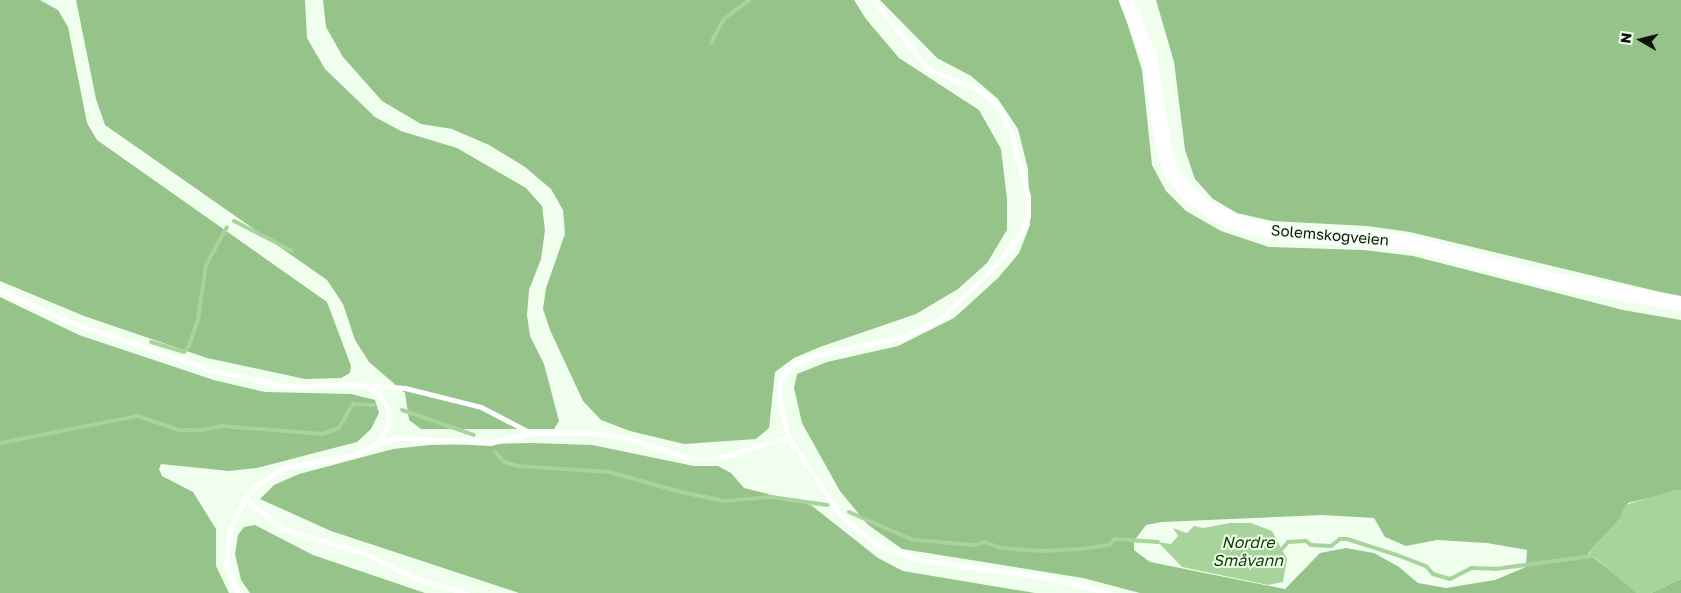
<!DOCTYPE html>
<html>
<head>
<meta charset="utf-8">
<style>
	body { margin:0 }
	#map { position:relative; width:1681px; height:593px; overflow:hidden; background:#f0feed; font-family:"Golos Text",sans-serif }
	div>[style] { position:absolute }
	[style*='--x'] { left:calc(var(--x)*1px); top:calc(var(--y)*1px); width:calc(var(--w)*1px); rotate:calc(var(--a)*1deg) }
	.forest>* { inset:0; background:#95c389 }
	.water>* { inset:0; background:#a6d49a }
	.stream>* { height:4px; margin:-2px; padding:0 2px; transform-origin:2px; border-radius:2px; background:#a6d49a }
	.lane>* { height:5px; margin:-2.5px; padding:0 2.5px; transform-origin:2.5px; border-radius:2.5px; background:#fff }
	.secondary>* { height:15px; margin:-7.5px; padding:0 7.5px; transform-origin:7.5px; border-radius:7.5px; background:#fff }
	span { translate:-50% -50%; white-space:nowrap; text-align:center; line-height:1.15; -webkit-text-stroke:4px #f0feed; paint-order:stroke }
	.street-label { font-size:15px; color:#0d150b }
	.water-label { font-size:16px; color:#113c01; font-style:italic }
	.north { position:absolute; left:1616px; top:15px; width:50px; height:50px; -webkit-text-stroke:4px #f0feed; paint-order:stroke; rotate:278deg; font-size:14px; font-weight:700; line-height:20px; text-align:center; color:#0d150b }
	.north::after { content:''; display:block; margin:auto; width:18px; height:22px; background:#0d150b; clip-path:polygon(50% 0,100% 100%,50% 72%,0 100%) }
</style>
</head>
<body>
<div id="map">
	<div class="forest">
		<i style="clip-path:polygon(0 0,40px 0,58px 10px,68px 27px,87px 123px,97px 140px,327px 302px,351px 366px,350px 373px,341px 378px,305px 379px,207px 358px,84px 316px,0 281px)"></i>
		<i style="clip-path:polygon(76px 0,305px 0,307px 38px,325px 69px,375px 117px,401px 131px,457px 148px,526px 188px,542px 206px,545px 230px,541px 259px,529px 290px,527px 315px,530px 336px,544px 364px,559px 421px,554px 429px,421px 429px,409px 420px,405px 393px,369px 362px,355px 340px,343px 304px,327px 280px,105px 125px,96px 99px)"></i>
		<i style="clip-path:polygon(323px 0,854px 0,866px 19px,899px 58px,979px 110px,1001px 149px,1007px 199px,1007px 230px,987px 263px,958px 289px,916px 314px,820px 347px,794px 358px,775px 372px,769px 428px,756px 439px,684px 444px,630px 431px,601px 420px,583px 401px,550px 330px,543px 309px,546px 288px,565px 234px,563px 210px,551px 189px,525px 167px,489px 145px,452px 129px,421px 124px,382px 101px,343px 57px,326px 27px)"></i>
		<i style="clip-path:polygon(evenodd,880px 0,1120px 0,1142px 70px,1152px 165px,1166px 191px,1186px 211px,1221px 231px,1269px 247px,1364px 250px,1413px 256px,1623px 310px,1681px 320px,1681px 490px,1628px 503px,1619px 520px,1588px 553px,1638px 593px,1140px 593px,1083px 578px,902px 549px,867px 524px,840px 491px,802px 423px,794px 388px,797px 374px,827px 362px,898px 346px,954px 318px,998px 278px,1019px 253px,1030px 225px,1028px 169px,1018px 129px,998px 99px,971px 76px,937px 58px,880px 0,1322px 515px,1374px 518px,1385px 537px,1406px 546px,1437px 540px,1487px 543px,1527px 550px,1526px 567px,1495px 580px,1446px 588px,1418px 583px,1399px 567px,1374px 553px,1346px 548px,1320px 553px,1285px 589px,1150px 562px,1134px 550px,1134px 541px,1146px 525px,1162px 522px,1322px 515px)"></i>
		<i style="clip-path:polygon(1156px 0,1681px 0,1681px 297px,1410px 232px,1367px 226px,1272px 221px,1237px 213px,1213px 199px,1195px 179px,1185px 150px,1174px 62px)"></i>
		<i style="clip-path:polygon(0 297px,79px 335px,214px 380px,265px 392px,351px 394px,375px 400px,379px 413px,371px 429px,357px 442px,257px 468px,229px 471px,161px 464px,159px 469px,162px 476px,193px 492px,216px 529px,216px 566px,229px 593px,0 593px)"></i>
		<i style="clip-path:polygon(531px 443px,592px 445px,694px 466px,718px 466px,731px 473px,744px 488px,811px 505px,878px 558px,903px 571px,1035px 593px,519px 593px,331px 531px,260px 499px,274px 485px,299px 474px,393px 449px,430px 445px)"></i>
		<i style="clip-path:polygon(255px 525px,313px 555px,425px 593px,250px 593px,241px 580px,235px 554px,238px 535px,244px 527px)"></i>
		<i style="clip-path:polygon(1681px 579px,1681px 593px,1650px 593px,1651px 593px)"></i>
	</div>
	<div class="water">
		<i style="clip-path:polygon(1675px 490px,1681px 490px,1681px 579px,1651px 593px,1636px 593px,1588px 552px,1619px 520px,1625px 505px)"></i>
		<i style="clip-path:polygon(1230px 523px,1251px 523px,1272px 531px,1287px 559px,1283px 582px,1268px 585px,1182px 567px,1158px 542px,1171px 544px,1178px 536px,1173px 528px,1187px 533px,1194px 526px,1203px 528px)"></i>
	</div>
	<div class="stream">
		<i style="--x:711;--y:43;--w:27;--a:-62"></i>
		<i style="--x:724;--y:19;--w:31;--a:-37"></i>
		<i style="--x:234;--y:221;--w:65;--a:27.3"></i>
		<i style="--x:151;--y:342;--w:34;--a:17"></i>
		<i style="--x:184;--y:352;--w:8;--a:-50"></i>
		<i style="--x:189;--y:346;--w:28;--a:-71"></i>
		<i style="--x:198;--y:320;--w:56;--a:-81.7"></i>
		<i style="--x:206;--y:265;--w:43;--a:-61.1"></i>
		<i style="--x:402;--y:410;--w:76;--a:19.1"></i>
		<i style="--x:0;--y:443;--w:141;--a:-11.1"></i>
		<i style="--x:138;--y:416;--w:43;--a:18.9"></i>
		<i style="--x:179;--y:430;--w:22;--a:0"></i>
		<i style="--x:201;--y:430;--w:20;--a:-11"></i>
		<i style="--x:221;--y:426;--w:101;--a:4.5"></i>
		<i style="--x:322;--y:434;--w:18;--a:-19"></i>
		<i style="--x:339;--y:428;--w:28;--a:-60"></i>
		<i style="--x:353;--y:404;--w:21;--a:3"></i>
		<i style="--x:495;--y:452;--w:13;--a:48"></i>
		<i style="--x:504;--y:462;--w:15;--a:16"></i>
		<i style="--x:518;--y:466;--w:91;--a:3.8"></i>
		<i style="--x:609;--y:472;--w:75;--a:15.5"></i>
		<i style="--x:681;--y:492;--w:44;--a:11.8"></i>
		<i style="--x:724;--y:501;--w:47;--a:-4.9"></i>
		<i style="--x:771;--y:497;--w:57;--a:8.1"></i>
		<i style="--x:849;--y:512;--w:70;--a:23.6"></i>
		<i style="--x:913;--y:540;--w:26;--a:4"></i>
		<i style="--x:939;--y:542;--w:37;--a:5"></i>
		<i style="--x:976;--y:545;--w:9;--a:-18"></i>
		<i style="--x:985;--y:542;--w:17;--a:21"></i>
		<i style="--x:1001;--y:548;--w:40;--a:4.3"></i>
		<i style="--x:1041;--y:551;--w:40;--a:-2.9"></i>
		<i style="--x:1081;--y:549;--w:28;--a:-8"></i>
		<i style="--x:1109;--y:545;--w:8;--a:-45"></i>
		<i style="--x:1115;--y:539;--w:43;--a:4"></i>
		<i style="--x:1282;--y:549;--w:9;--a:-49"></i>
		<i style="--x:1288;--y:542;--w:18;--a:-3"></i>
		<i style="--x:1306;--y:541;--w:6;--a:39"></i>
		<i style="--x:1311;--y:545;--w:20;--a:3"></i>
		<i style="--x:1331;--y:546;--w:11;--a:-38"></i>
		<i style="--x:1340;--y:539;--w:7;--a:0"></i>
		<i style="--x:1347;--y:539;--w:52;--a:17.7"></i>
		<i style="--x:1397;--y:555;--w:31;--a:21"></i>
		<i style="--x:1426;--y:566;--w:11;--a:49"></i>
		<i style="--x:1433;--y:574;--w:18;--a:16"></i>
		<i style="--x:1450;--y:579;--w:25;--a:-27"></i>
		<i style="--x:1472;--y:568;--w:23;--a:2"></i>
		<i style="--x:1495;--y:569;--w:98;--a:-7.6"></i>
	</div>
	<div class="lane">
		<i style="--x:873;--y:0;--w:88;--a:51.4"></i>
		<i style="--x:928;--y:69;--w:55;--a:22.4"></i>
		<i style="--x:979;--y:90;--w:26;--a:40"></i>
		<i style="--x:999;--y:107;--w:32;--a:66"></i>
		<i style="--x:1012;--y:136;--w:62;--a:75.1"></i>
		<i style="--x:1028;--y:196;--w:20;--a:90"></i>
		<i style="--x:1028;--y:216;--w:16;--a:112"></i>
		<i style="--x:1022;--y:231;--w:34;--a:126"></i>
		<i style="--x:1002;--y:259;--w:84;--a:135.5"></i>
		<i style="--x:942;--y:318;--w:41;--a:154.1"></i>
		<i style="--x:905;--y:336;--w:99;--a:167.8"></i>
		<i style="--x:808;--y:357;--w:24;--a:150"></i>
		<i style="--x:787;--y:369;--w:14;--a:120"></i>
		<i style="--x:780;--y:381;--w:17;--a:93"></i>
		<i style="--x:779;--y:398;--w:40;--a:77"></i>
		<i style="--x:788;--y:437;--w:97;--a:56"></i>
		<i style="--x:842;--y:517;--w:45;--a:38.7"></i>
		<i style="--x:877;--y:545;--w:45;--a:19.7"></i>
		<i style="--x:919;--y:560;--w:133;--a:7.8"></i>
		<i style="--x:1051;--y:578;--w:60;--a:14.5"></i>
		<i style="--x:0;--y:290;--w:74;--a:24.8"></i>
		<i style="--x:67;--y:321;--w:152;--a:18.8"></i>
		<i style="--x:211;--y:370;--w:81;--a:12.1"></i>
		<i style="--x:290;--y:387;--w:57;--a:-3"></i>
		<i style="--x:347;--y:384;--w:58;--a:3.9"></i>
		<i style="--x:405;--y:388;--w:78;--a:14"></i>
		<i style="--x:481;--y:407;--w:56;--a:27.5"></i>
		<i style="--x:367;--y:386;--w:16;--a:35"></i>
		<i style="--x:380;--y:395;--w:17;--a:59"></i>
		<i style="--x:389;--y:410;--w:12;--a:90"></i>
		<i style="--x:389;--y:422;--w:23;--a:115"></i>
		<i style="--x:245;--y:498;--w:47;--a:39.8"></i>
		<i style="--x:281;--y:528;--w:86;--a:17"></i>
		<i style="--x:363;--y:553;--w:68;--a:25.4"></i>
		<i style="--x:424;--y:582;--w:44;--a:14.3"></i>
		<i style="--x:238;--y:593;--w:30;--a:-113"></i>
		<i style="--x:226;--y:565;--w:34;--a:-85"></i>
		<i style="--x:229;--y:531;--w:37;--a:-64"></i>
		<i style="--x:245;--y:498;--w:19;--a:-47"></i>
		<i style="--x:258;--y:484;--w:33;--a:-31"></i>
		<i style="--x:286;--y:467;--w:65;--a:-9.8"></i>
		<i style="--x:350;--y:456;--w:32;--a:-24"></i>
		<i style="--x:379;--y:443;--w:22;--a:-13"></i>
		<i style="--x:400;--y:438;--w:90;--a:3.2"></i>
		<i style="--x:490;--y:443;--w:42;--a:-13.7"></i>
		<i style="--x:531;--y:433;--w:61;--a:0"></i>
		<i style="--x:592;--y:433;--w:33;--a:7"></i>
		<i style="--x:625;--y:437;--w:63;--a:18.4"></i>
		<i style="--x:685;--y:457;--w:20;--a:6"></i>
		<i style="--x:705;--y:459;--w:22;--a:-8"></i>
		<i style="--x:727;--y:456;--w:64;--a:-17.3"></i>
	</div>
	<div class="secondary">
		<i style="--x:1126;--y:0;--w:61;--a:68"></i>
		<i style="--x:1149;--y:57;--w:96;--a:81"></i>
		<i style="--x:1164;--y:152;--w:20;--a:70"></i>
		<i style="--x:1171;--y:171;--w:26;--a:54"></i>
		<i style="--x:1186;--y:192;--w:35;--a:37"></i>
		<i style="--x:1214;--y:213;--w:40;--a:21"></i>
		<i style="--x:1251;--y:227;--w:32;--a:11"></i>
		<i style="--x:1282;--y:233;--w:124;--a:4.2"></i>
		<i style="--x:1406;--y:242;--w:156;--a:14.5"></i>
		<i style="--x:1557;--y:281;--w:126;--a:10.1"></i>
	</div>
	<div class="street-label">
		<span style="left:1330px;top:235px;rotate:5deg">Solemskogveien</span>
	</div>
	<div class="water-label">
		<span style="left:1248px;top:551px">Nordre<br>Småvann</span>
	</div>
	<div class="north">N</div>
</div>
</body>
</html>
